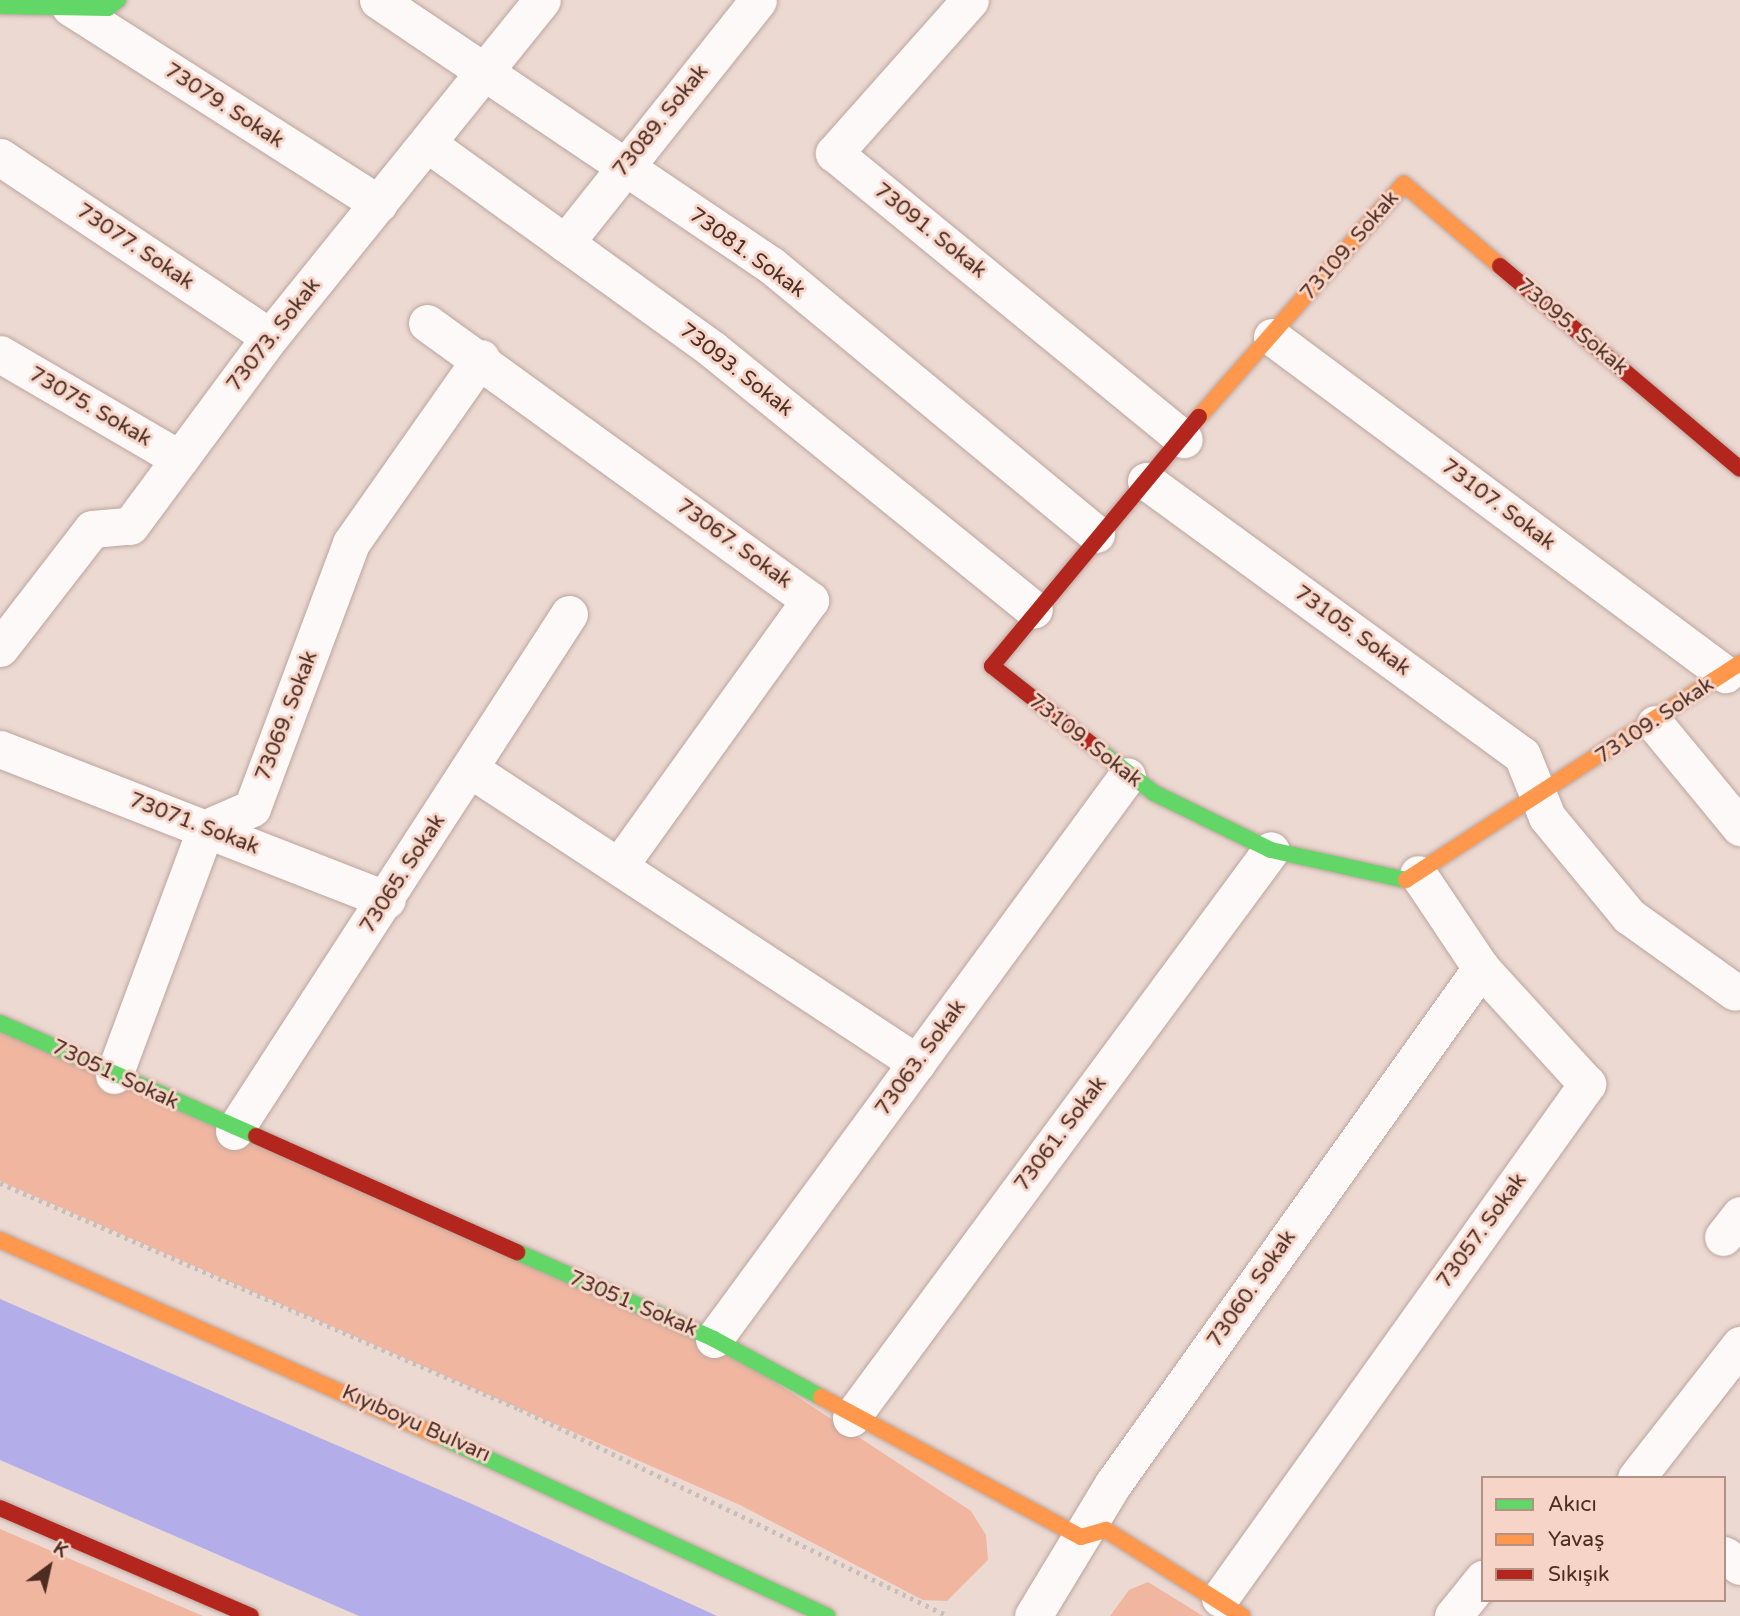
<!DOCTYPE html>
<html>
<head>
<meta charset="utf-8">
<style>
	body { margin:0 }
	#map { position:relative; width:1740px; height:1616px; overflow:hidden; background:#ecd9d2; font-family:"Varela Round",sans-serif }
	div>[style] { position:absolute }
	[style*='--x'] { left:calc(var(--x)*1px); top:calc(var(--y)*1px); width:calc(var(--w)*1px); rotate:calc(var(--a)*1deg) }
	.green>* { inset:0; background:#f0b6a0 }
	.water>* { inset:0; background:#b3aee9 }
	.path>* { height:4.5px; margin-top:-2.25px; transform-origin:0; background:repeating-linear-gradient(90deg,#c7bfbc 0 3.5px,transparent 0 8.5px) }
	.roads { filter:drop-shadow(0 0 2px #bca59c) drop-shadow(0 0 2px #bca59c) }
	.street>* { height:37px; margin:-18.5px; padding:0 18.5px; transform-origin:18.5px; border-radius:18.5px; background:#fcf9f8 }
	.fast>* { height:16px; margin:-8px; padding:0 8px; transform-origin:8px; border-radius:8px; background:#63d668 }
	.slow>* { height:16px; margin:-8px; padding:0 8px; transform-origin:8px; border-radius:8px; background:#ff974d }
	.jam>* { height:16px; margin:-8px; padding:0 8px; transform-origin:8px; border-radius:8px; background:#b3261e }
	span { translate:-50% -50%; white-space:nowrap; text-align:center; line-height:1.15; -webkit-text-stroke:6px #f6d5c8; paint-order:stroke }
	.street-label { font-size:21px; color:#4d2d21 }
	.legend { position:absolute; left:1481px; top:1476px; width:245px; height:126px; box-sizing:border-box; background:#f6d5c8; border:2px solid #b29285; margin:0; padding:9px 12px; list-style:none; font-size:21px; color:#4d2d21 }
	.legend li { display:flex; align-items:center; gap:14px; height:35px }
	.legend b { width:35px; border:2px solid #b29285 }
	.north { position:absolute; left:14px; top:1532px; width:70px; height:70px; -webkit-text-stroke:5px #f6d5c8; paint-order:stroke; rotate:33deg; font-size:19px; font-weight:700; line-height:28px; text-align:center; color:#4d2d21 }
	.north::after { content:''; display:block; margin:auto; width:24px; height:32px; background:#4d2d21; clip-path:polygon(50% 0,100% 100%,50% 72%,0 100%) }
</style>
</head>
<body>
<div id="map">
	<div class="green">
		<i style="clip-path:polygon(0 1019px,661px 1307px,971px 1511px,986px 1535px,988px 1560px,947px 1601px,923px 1600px,740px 1505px,0 1181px)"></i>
		<i style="clip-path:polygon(0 1529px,203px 1616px,0 1616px)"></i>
		<i style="clip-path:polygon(1148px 1582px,1203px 1616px,1110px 1616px,1129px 1590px)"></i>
	</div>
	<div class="water">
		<i style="clip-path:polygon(0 1299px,472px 1504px,717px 1616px,359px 1616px,0 1460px)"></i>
	</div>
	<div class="path">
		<i style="--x:0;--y:1183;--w:567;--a:23.49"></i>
		<i style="--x:520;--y:1409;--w:475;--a:25.8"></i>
	</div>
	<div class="roads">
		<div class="street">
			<i style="--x:378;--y:0;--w:474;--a:34"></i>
			<i style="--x:771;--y:265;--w:422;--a:39.6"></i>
			<i style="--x:970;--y:0;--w:205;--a:131.6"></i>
			<i style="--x:834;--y:153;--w:452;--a:39.3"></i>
			<i style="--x:70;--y:7;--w:366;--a:32.5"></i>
			<i style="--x:428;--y:144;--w:350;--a:35.8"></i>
			<i style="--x:712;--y:349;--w:414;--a:39"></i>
			<i style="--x:0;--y:157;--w:324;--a:33.7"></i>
			<i style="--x:565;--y:243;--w:310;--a:-51.5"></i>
			<i style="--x:427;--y:323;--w:473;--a:35.9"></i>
			<i style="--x:810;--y:600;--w:325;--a:125.7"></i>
			<i style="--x:1272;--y:337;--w:565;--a:36.65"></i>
			<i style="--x:0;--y:354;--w:208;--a:30.3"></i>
			<i style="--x:1146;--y:481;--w:465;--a:36.1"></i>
			<i style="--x:1522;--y:755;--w:67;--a:68"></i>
			<i style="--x:1547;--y:817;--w:129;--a:50.4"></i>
			<i style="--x:1629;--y:916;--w:130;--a:35.6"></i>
			<i style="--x:0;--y:648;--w:150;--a:-52.3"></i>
			<i style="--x:92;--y:529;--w:38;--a:-5"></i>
			<i style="--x:130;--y:526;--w:235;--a:-53.5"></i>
			<i style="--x:270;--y:337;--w:433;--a:-51.1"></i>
			<i style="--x:1655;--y:724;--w:134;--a:50.5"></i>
			<i style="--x:0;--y:749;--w:415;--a:21.3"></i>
			<i style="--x:470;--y:769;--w:535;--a:33.33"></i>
			<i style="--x:114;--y:1075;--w:264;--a:-69.6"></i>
			<i style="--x:206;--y:828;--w:50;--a:-23.5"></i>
			<i style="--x:252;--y:808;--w:283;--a:-69.5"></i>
			<i style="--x:351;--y:543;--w:226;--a:-54.9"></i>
			<i style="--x:234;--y:1131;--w:616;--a:-57.06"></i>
			<i style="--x:1723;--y:1237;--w:28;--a:-52"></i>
			<i style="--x:714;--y:1339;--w:698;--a:-53.74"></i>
			<i style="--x:851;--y:1418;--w:706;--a:-53.52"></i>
			<i style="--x:1636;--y:1478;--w:169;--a:-52"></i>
			<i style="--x:1724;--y:1555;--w:19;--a:35"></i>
			<i style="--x:1220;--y:1598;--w:632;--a:-54.47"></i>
			<i style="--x:1587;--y:1084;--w:157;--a:-132.4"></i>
			<i style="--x:1481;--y:968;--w:113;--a:-123.8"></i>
			<i style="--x:1033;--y:1616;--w:154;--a:-58.8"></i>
			<i style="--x:1113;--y:1484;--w:634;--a:-54.5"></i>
			<i style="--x:1453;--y:1616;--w:48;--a:-51"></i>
		</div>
		<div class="fast">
			<i style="--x:0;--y:6;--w:108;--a:1.1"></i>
			<i style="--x:108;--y:8;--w:13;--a:-39"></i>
			<i style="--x:1095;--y:747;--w:75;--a:37.9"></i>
			<i style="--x:1154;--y:793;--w:130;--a:26"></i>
			<i style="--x:1271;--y:850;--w:138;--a:12.5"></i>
			<i style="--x:0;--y:1023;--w:280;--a:23.8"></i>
			<i style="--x:517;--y:1252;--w:215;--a:23.8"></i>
			<i style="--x:714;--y:1339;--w:122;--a:28.5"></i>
			<i style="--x:439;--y:1436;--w:428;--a:24.9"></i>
		</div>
		<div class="slow">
			<i style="--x:1199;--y:417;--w:310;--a:-48.7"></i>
			<i style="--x:1404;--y:184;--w:126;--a:40.5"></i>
			<i style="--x:1406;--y:880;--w:398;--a:-33"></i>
			<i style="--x:0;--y:1240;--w:481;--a:24.1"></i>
			<i style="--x:821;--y:1397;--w:295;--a:28.3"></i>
			<i style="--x:1081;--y:1537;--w:26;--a:-16"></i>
			<i style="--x:1106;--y:1530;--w:161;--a:32.3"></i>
		</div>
		<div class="jam">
			<i style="--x:1500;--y:266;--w:314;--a:40.2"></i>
			<i style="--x:1095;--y:747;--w:131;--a:-141.8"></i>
			<i style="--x:992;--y:666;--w:324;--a:-50.3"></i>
			<i style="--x:256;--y:1136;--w:286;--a:24"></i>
			<i style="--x:0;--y:1508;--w:273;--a:23.3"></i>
		</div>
	</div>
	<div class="street-label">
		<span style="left:224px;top:106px;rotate:33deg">73079. Sokak</span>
		<span style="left:661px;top:121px;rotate:-51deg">73089. Sokak</span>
		<span style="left:930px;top:231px;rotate:39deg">73091. Sokak</span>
		<span style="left:1350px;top:246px;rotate:-49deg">73109. Sokak</span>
		<span style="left:135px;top:247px;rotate:34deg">73077. Sokak</span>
		<span style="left:747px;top:253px;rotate:36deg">73081. Sokak</span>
		<span style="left:1572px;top:327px;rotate:40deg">73095. Sokak</span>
		<span style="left:274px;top:335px;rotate:-52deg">73073. Sokak</span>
		<span style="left:736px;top:370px;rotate:38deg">73093. Sokak</span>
		<span style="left:90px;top:407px;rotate:30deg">73075. Sokak</span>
		<span style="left:1498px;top:505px;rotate:37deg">73107. Sokak</span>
		<span style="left:734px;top:544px;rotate:36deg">73067. Sokak</span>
		<span style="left:1352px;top:631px;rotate:36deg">73105. Sokak</span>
		<span style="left:287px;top:716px;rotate:-69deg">73069. Sokak</span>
		<span style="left:1655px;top:721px;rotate:-34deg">73109. Sokak</span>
		<span style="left:1085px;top:741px;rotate:38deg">73109. Sokak</span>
		<span style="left:194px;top:824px;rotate:21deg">73071. Sokak</span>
		<span style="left:403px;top:874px;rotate:-57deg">73065. Sokak</span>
		<span style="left:921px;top:1058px;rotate:-54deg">73063. Sokak</span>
		<span style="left:115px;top:1075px;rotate:25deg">73051. Sokak</span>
		<span style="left:1061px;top:1134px;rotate:-53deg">73061. Sokak</span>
		<span style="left:1482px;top:1231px;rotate:-54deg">73057. Sokak</span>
		<span style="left:1252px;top:1289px;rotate:-55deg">73060. Sokak</span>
		<span style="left:633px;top:1304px;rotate:23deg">73051. Sokak</span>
		<span style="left:416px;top:1424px;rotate:24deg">Kıyıboyu Bulvarı</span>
	</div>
	<ul class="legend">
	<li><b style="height:9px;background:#63d668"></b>Akıcı</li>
	<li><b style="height:9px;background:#ff974d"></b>Yavaş</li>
	<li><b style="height:9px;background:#b3261e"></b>Sıkışık</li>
	</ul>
	<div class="north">K</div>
</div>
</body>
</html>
